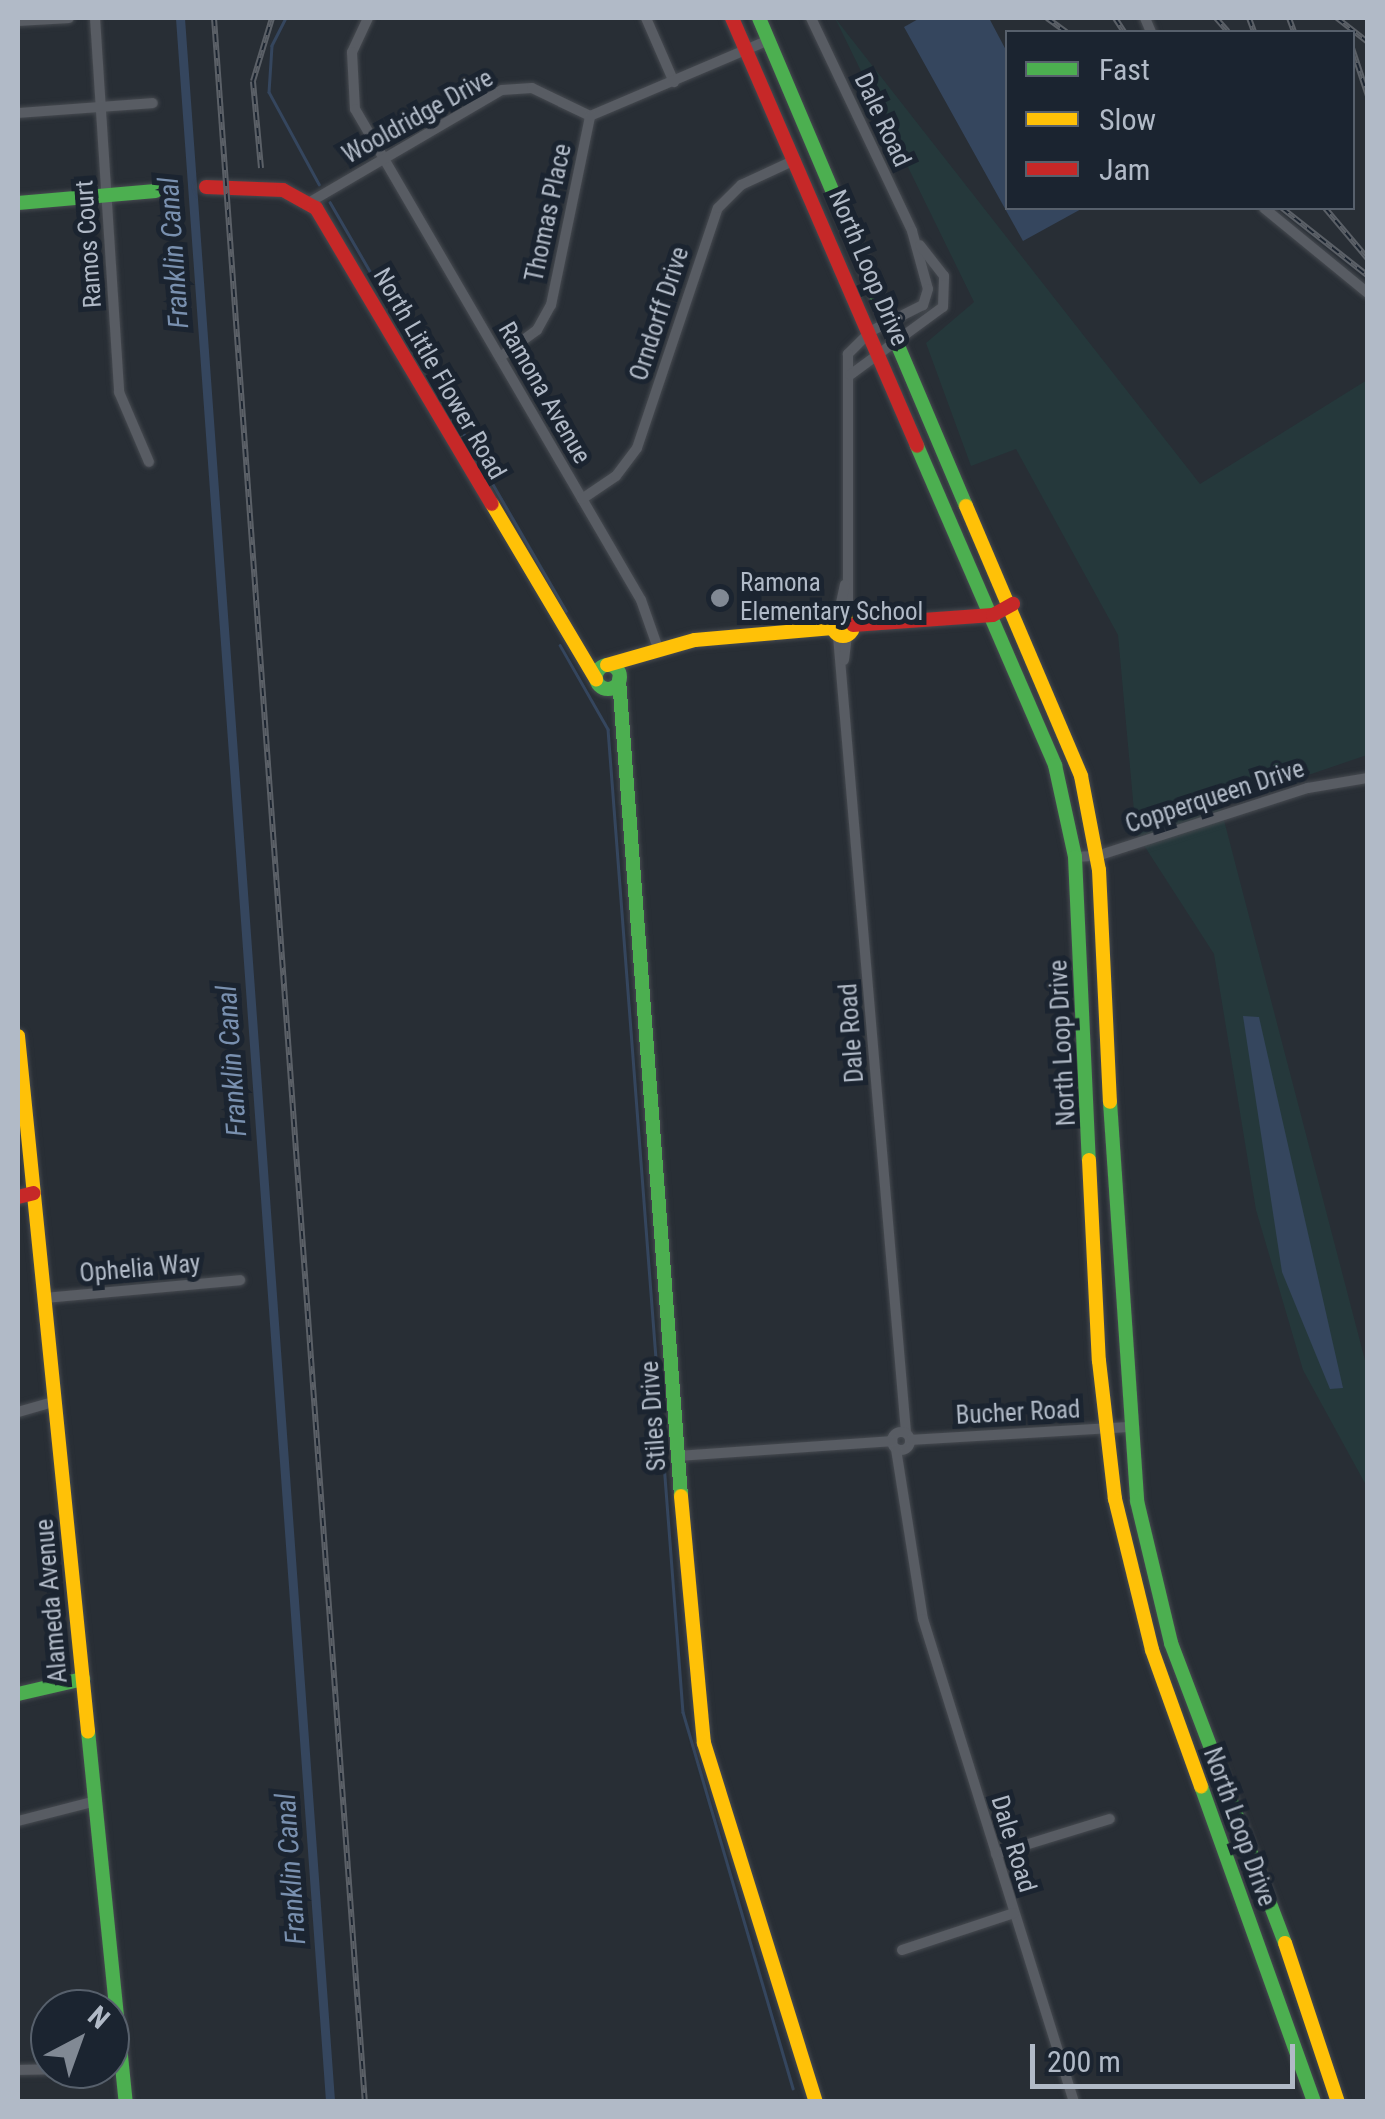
<!DOCTYPE html>
<html>
<head>
<meta charset="utf-8">
<style>
	body { margin:0 }
	#map { position:relative; width:1385px; height:2119px; overflow:hidden; background:#282e35; font-family:"Roboto Condensed",sans-serif }
	div>[style] { position:absolute }
	[style*='--x'] { left:calc(var(--x)*1px); top:calc(var(--y)*1px); width:calc(var(--w)*1px); rotate:calc(var(--a)*1deg) }
	.green>* { inset:0; background:#25383b }
	.water>* { inset:0; background:#35465e }
	.stream>* { height:2.5px; margin:-1.25px; padding:0 1.25px; transform-origin:1.25px; border-radius:1.25px; background:#35465e }
	.canal>* { height:9px; margin:-4.5px; padding:0 4.5px; transform-origin:4.5px; border-radius:4.5px; background:#35465e }
	.roads { filter:drop-shadow(0 0 2px #464a50) drop-shadow(0 0 2px #464a50) }
	.street>* { height:10px; margin:-5px; padding:0 5px; transform-origin:5px; border-radius:5px; background:#585c63 }
	.street>.ring { margin:-5px; padding:0; box-sizing:content-box; background:none; border:10px solid #585c63; border-radius:50% }
	.fast>* { height:14px; margin:-7px; padding:0 7px; transform-origin:7px; border-radius:7px; background:#4caf50 }
	.fast>.ring { margin:-7px; padding:0; box-sizing:content-box; background:none; border:14px solid #4caf50; border-radius:50% }
	.slow>* { height:14px; margin:-7px; padding:0 7px; transform-origin:7px; border-radius:7px; background:#ffc107 }
	.slow>.ring { margin:-7px; padding:0; box-sizing:content-box; background:none; border:14px solid #ffc107; border-radius:50% }
	.jam>* { height:14px; margin:-7px; padding:0 7px; transform-origin:7px; border-radius:7px; background:#c62828 }
	.rail>* { height:6px; margin-top:-3px; transform-origin:0; background:repeating-linear-gradient(90deg,#1b2430 0 8px,#5b6067 0 16px); box-sizing:border-box; border-block:2px solid #5b6067 }
	.dots>* { width:28px; height:28px; translate:-50% -50%; box-sizing:border-box; border:5px solid #1b2430; border-radius:50% }
	span { translate:-50% -50%; white-space:nowrap; text-align:center; line-height:1.15; -webkit-text-stroke:10px #1b2430; paint-order:stroke }
	.street-label { font-size:25px; color:#b1bac7 }
	.poi-label { font-size:25px; color:#b1bac7 }
	.left { translate:0 -50%; text-align:left }
	.water-label { font-size:28px; color:#7990af; font-style:italic }
	.frame { position:absolute; inset:0; border:20px solid #b1bac7; pointer-events:none }
	.legend { position:absolute; left:1005px; top:30px; width:350px; height:180px; box-sizing:border-box; background:#1b2430; border:2px solid #57606c; margin:0; padding:12px 18px; list-style:none; font-size:30px; color:#b1bac7 }
	.legend li { display:flex; align-items:center; gap:20px; height:50px }
	.legend b { width:50px; border:2px solid #57606c }
	.north { position:absolute; left:30px; top:1989px; width:100px; height:100px; box-sizing:border-box; background:#1b2430; border:2px solid #57606c; border-radius:50%; rotate:41deg; font-size:28px; font-weight:700; line-height:40px; text-align:center; color:#b1bac7 }
	.north::after { content:''; display:block; margin:auto; width:35px; height:45px; background:#818994; clip-path:polygon(50% 0,100% 100%,50% 72%,0 100%) }
	.scale { position:absolute; left:1030px; top:2044px; width:265px; height:45px; box-sizing:border-box; border:5px solid #b1bac7; border-top:0; padding-left:12px; font-size:30px; line-height:35px; white-space:nowrap; color:#b1bac7; -webkit-text-stroke:8px #1b2430; paint-order:stroke }
</style>
</head>
<body>
<div id="map">
	<div class="green">
		<i style="clip-path:polygon(835px 18px,1200px 484px,1367px 380px,1367px 755px,1220px 805px,1367px 1368px,1367px 1487px,1303px 1370px,1256px 1210px,1214px 954px,1136px 833px,1118px 635px,1016px 449px,971px 466px,926px 343px,974px 302px)"></i>
	</div>
	<div class="water">
		<i style="clip-path:polygon(920px 18px,989px 18px,1007px 52px,1008px 208px,1083px 208px,1023px 241px,904px 27px)"></i>
		<i style="clip-path:polygon(1243px 1016px,1259px 1017px,1343px 1388px,1330px 1389px,1282px 1272px)"></i>
	</div>
	<div class="stream">
		<i style="--x:286;--y:18;--w:31;--a:117"></i>
		<i style="--x:272;--y:46;--w:46;--a:93.7"></i>
		<i style="--x:269;--y:92;--w:105;--a:61.5"></i>
		<i style="--x:330;--y:202;--w:472;--a:60"></i>
		<i style="--x:560;--y:645;--w:97;--a:60.3"></i>
		<i style="--x:608;--y:729;--w:986;--a:85.64"></i>
		<i style="--x:683;--y:1712;--w:392;--a:73.7"></i>
	</div>
	<div class="canal">
		<i style="--x:180;--y:18;--w:2089;--a:85.88"></i>
	</div>
	<div class="roads">
		<div class="street">
			<i style="--x:95;--y:18;--w:375;--a:86.3"></i>
			<i style="--x:119;--y:392;--w:76;--a:66.8"></i>
			<i style="--x:368;--y:18;--w:38;--a:115"></i>
			<i style="--x:352;--y:52;--w:57;--a:87"></i>
			<i style="--x:355;--y:109;--w:568;--a:59.78"></i>
			<i style="--x:641;--y:600;--w:54;--a:70.6"></i>
			<i style="--x:646;--y:18;--w:70;--a:66.4"></i>
			<i style="--x:811;--y:18;--w:236;--a:64.6"></i>
			<i style="--x:912;--y:231;--w:60;--a:74.6"></i>
			<i style="--x:928;--y:289;--w:17;--a:107"></i>
			<i style="--x:923;--y:305;--w:58;--a:153.4"></i>
			<i style="--x:871;--y:331;--w:33;--a:135"></i>
			<i style="--x:848;--y:354;--w:264;--a:90"></i>
			<i style="--x:1145;--y:18;--w:15;--a:67"></i>
			<i style="--x:18;--y:21;--w:51;--a:-3.4"></i>
			<i style="--x:18;--y:113;--w:135;--a:-4.2"></i>
			<i style="--x:310;--y:202;--w:222;--a:-30.3"></i>
			<i style="--x:502;--y:90;--w:30;--a:-4"></i>
			<i style="--x:532;--y:88;--w:64;--a:25.8"></i>
			<i style="--x:590;--y:116;--w:194;--a:-23"></i>
			<i style="--x:1264;--y:208;--w:134;--a:39.3"></i>
			<i style="--x:500;--y:357;--w:46;--a:-36.1"></i>
			<i style="--x:537;--y:330;--w:29;--a:-61"></i>
			<i style="--x:551;--y:305;--w:193;--a:-78.3"></i>
			<i style="--x:850;--y:375;--w:115;--a:-36.2"></i>
			<i style="--x:943;--y:307;--w:31;--a:-88"></i>
			<i style="--x:944;--y:276;--w:39;--a:-128"></i>
			<i style="--x:582;--y:499;--w:41;--a:-34.1"></i>
			<i style="--x:616;--y:476;--w:35;--a:-53"></i>
			<i style="--x:637;--y:448;--w:253;--a:-71.4"></i>
			<i style="--x:718;--y:208;--w:33;--a:-45"></i>
			<i style="--x:741;--y:185;--w:60;--a:-24.8"></i>
			<i style="--x:838;--y:617;--w:33;--a:-78"></i>
			<i style="--x:838;--y:636;--w:799;--a:85.12"></i>
			<i style="--x:844;--y:660;--w:24;--a:-83"></i>
			<i style="--x:1075;--y:857;--w:22;--a:-3"></i>
			<i style="--x:1097;--y:856;--w:222;--a:-17.9"></i>
			<i style="--x:1308;--y:788;--w:61;--a:-9.5"></i>
			<i style="--x:44;--y:1298;--w:197;--a:-5.2"></i>
			<i style="--x:18;--y:1412;--w:36;--a:-16"></i>
			<i class="ring" style="left:892px;top:1432px;width:8px;height:8px"></i>
			<i style="--x:910;--y:1440;--w:218;--a:-3.4"></i>
			<i style="--x:896;--y:1449;--w:172;--a:81"></i>
			<i style="--x:923;--y:1619;--w:506;--a:72.64"></i>
			<i style="--x:679;--y:1456;--w:214;--a:-4"></i>
			<i style="--x:18;--y:1821;--w:81;--a:-14.4"></i>
			<i style="--x:996;--y:1854;--w:119;--a:-17.1"></i>
			<i style="--x:902;--y:1950;--w:118;--a:-18.3"></i>
			<i style="--x:18;--y:2070;--w:44;--a:-1.3"></i>
		</div>
		<div class="fast">
			<i style="--x:759;--y:18;--w:530;--a:67.01"></i>
			<i style="--x:18;--y:203;--w:138;--a:-5"></i>
			<i style="--x:917;--y:446;--w:348;--a:66.6"></i>
			<i style="--x:1055;--y:765;--w:94;--a:77.7"></i>
			<i style="--x:1075;--y:857;--w:303;--a:87.4"></i>
			<i class="ring" style="left:596px;top:665px;width:10px;height:10px"></i>
			<i style="--x:619;--y:679;--w:819;--a:85.66"></i>
			<i style="--x:1110;--y:1102;--w:400;--a:86.1"></i>
			<i style="--x:1137;--y:1501;--w:146;--a:76.5"></i>
			<i style="--x:1171;--y:1643;--w:321;--a:69.2"></i>
			<i style="--x:18;--y:1694;--w:67;--a:-13"></i>
			<i style="--x:88;--y:1731;--w:373;--a:84.2"></i>
			<i style="--x:1201;--y:1786;--w:336;--a:70.3"></i>
		</div>
		<div class="slow">
			<i style="--x:492;--y:504;--w:204;--a:59.3"></i>
			<i style="--x:966;--y:506;--w:293;--a:66.9"></i>
			<i style="--x:1081;--y:776;--w:96;--a:79.2"></i>
			<i style="--x:1099;--y:870;--w:232;--a:87.3"></i>
			<i class="ring" style="left:833px;top:616px;width:6px;height:6px"></i>
			<i style="--x:607;--y:665;--w:91;--a:-15.9"></i>
			<i style="--x:695;--y:640;--w:138;--a:-5"></i>
			<i style="--x:18;--y:1036;--w:699;--a:84.25"></i>
			<i style="--x:1089;--y:1160;--w:201;--a:87.2"></i>
			<i style="--x:1099;--y:1361;--w:139;--a:83.4"></i>
			<i style="--x:1115;--y:1499;--w:155;--a:76.2"></i>
			<i style="--x:1152;--y:1650;--w:145;--a:70.2"></i>
			<i style="--x:681;--y:1496;--w:248;--a:84.7"></i>
			<i style="--x:704;--y:1743;--w:376;--a:72.7"></i>
			<i style="--x:1285;--y:1943;--w:168;--a:71.6"></i>
		</div>
		<div class="jam">
			<i style="--x:732;--y:18;--w:466;--a:66.6"></i>
			<i style="--x:206;--y:187;--w:77;--a:2.2"></i>
			<i style="--x:283;--y:190;--w:38;--a:29"></i>
			<i style="--x:316;--y:208;--w:344;--a:59.3"></i>
			<i style="--x:853;--y:625;--w:140;--a:-4.1"></i>
			<i style="--x:993;--y:615;--w:23;--a:-29"></i>
			<i style="--x:18;--y:1197;--w:16;--a:-14"></i>
		</div>
	</div>
	<div class="rail">
		<i style="--x:214;--y:18;--w:2089;--a:85.86"></i>
		<i style="--x:1047;--y:18;--w:24;--a:36"></i>
		<i style="--x:1115;--y:18;--w:17;--a:57"></i>
		<i style="--x:1216;--y:18;--w:18;--a:49"></i>
		<i style="--x:1249;--y:18;--w:15;--a:70"></i>
		<i style="--x:1289;--y:18;--w:15;--a:70"></i>
		<i style="--x:1337;--y:18;--w:39;--a:38"></i>
		<i style="--x:1352;--y:48;--w:51;--a:71.6"></i>
		<i style="--x:261;--y:168;--w:87;--a:-95.3"></i>
		<i style="--x:253;--y:81;--w:66;--a:-73.2"></i>
		<i style="--x:1282;--y:208;--w:110;--a:38.3"></i>
		<i style="--x:1325;--y:208;--w:67;--a:49.9"></i>
	</div>
	<div class="dots">
		<i style="left:720px;top:598px;background:#818994"></i>
	</div>
	<div class="street-label">
		<span style="left:418px;top:117px;rotate:-29deg">Wooldridge Drive</span>
		<span style="left:882px;top:120px;rotate:65deg">Dale Road</span>
		<span style="left:549px;top:213px;rotate:-78deg">Thomas Place</span>
		<span style="left:89px;top:244px;rotate:-94deg">Ramos Court</span>
		<span style="left:868px;top:268px;rotate:67deg">North Loop Drive</span>
		<span style="left:660px;top:314px;rotate:-72deg">Orndorff Drive</span>
		<span style="left:439px;top:374px;rotate:60deg">North Little Flower Road</span>
		<span style="left:544px;top:393px;rotate:60deg">Ramona Avenue</span>
		<span style="left:1215px;top:797px;rotate:-18deg">Copperqueen Drive</span>
		<span style="left:852px;top:1033px;rotate:-94deg">Dale Road</span>
		<span style="left:1063px;top:1043px;rotate:-93deg">North Loop Drive</span>
		<span style="left:140px;top:1269px;rotate:-5deg">Ophelia Way</span>
		<span style="left:1018px;top:1413px;rotate:-3deg">Bucher Road</span>
		<span style="left:654px;top:1416px;rotate:-94deg">Stiles Drive</span>
		<span style="left:52px;top:1601px;rotate:-95deg">Alameda Avenue</span>
		<span style="left:1239px;top:1827px;rotate:70deg">North Loop Drive</span>
		<span style="left:1013px;top:1844px;rotate:73deg">Dale Road</span>
	</div>
	<div class="poi-label">
		<span class="left" style="left:740px;top:598px">Ramona<br>Elementary School</span>
	</div>
	<div class="water-label">
		<span style="left:174px;top:253px;rotate:-94deg">Franklin Canal</span>
		<span style="left:232px;top:1061px;rotate:-94deg">Franklin Canal</span>
		<span style="left:291px;top:1869px;rotate:-94deg">Franklin Canal</span>
	</div>
	<div class="frame"></div>
	<ul class="legend">
	<li><b style="height:12px;background:#4caf50"></b>Fast</li>
	<li><b style="height:12px;background:#ffc107"></b>Slow</li>
	<li><b style="height:12px;background:#c62828"></b>Jam</li>
	</ul>
	<div class="north">N</div>
	<div class="scale">200 m</div>
</div>
</body>
</html>
